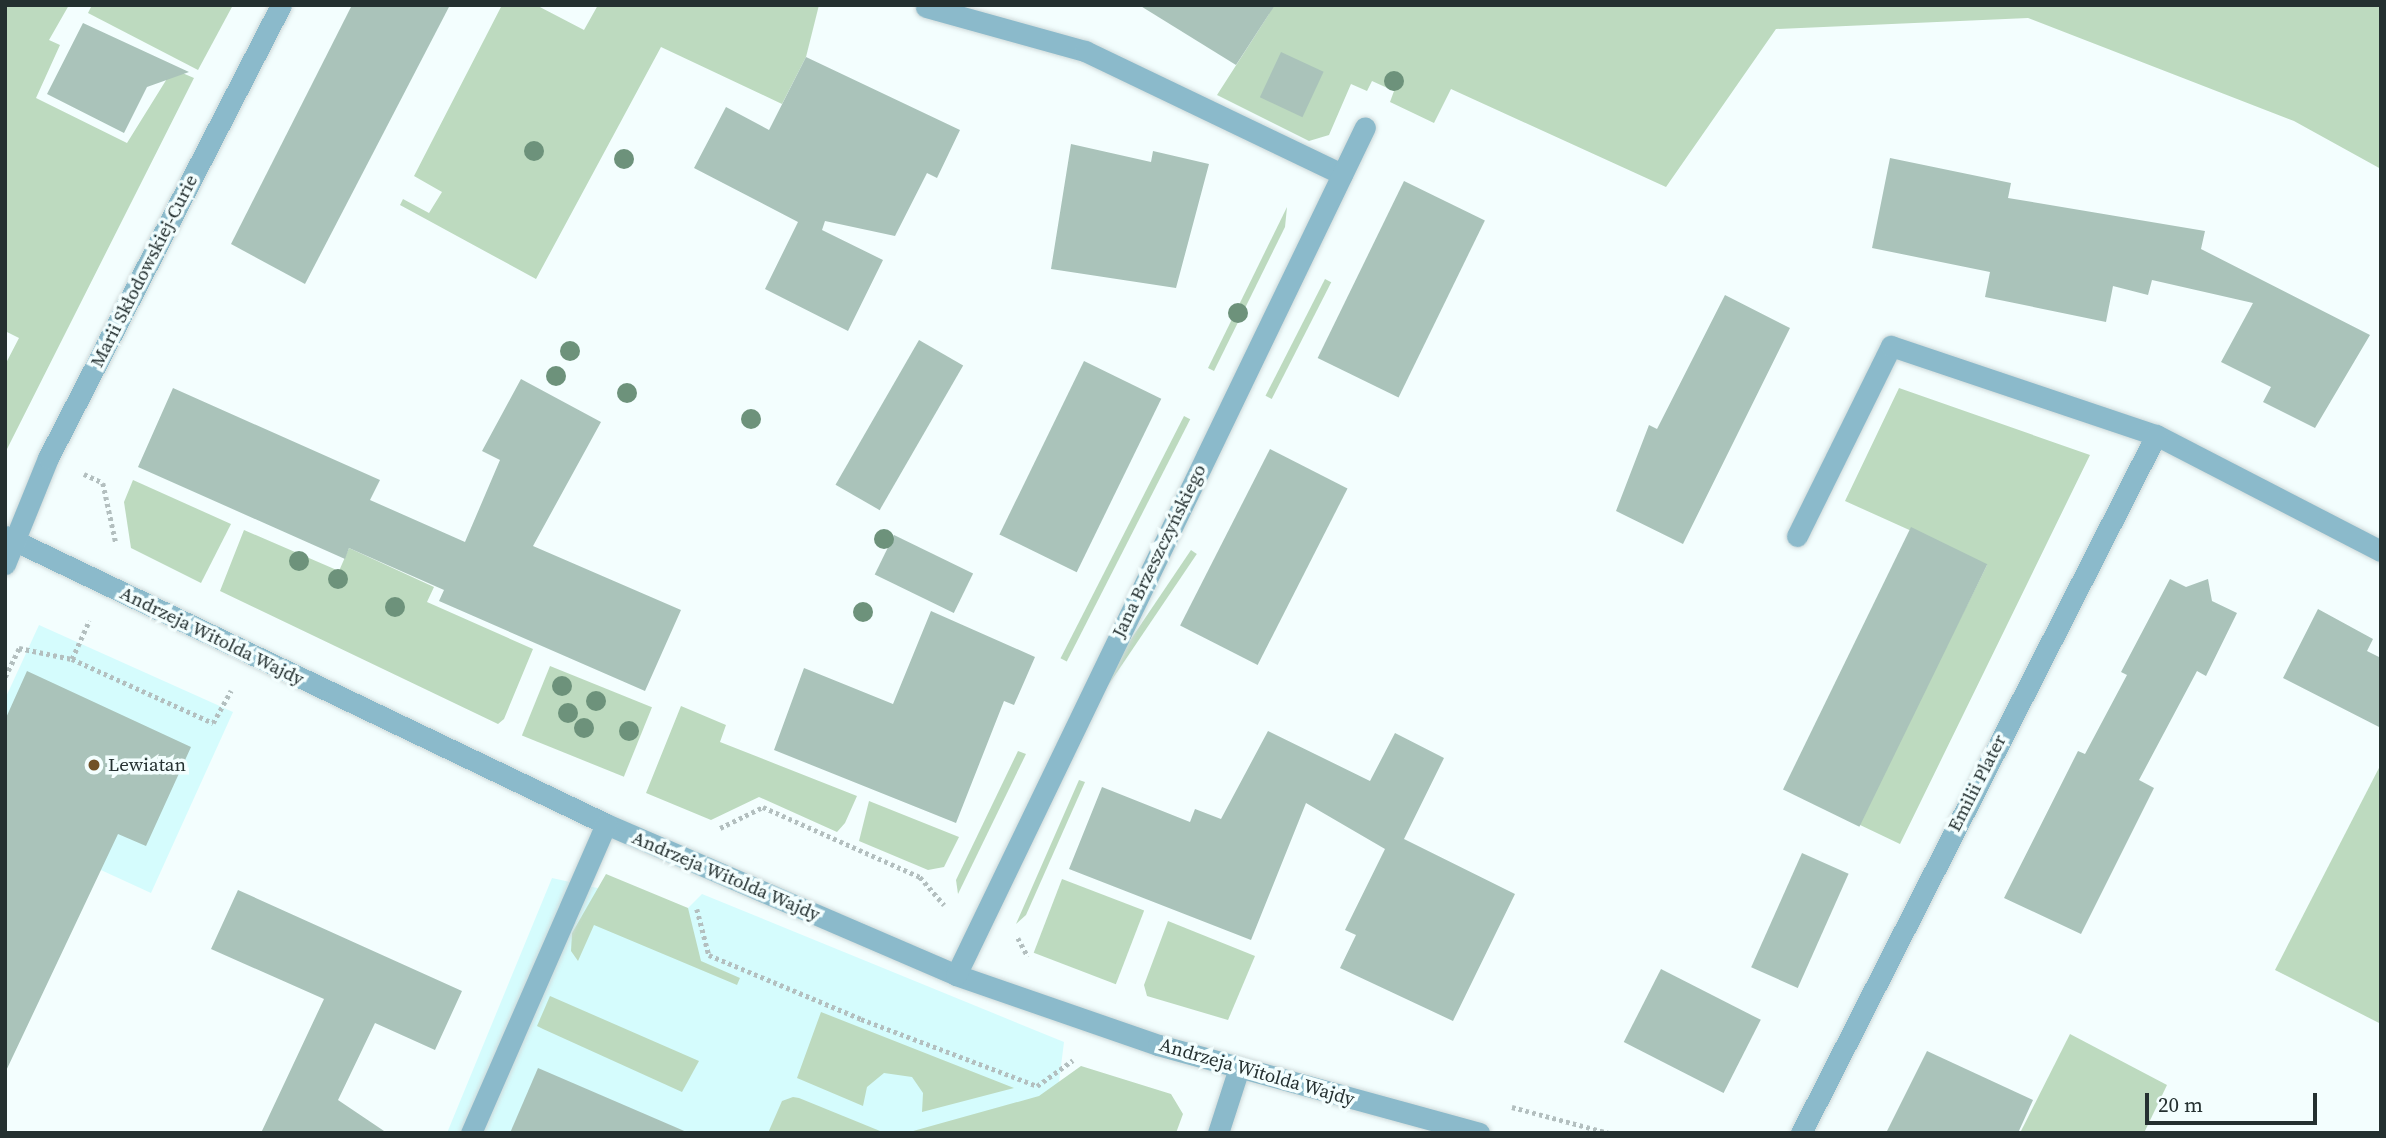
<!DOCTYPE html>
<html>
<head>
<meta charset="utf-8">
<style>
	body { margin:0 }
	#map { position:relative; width:2386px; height:1138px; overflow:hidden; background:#f3fefe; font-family:"Source Serif 4",serif }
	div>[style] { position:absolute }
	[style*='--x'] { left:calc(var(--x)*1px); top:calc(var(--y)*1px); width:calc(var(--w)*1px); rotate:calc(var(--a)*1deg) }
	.built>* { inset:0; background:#d5fcfd }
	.green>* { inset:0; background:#bddabf; transform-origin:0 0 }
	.building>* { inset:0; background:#aac3ba; transform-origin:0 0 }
	.path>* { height:4.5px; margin-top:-2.25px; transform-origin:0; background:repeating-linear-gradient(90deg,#b3bfbf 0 3.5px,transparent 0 7px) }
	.roads { filter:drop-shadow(0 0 2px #ced9d9) drop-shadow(0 0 2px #ced9d9) }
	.minor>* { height:21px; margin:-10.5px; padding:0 10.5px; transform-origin:10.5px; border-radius:10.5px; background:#8bbacb }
	.trees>* { width:20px; height:20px; margin:-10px; border-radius:50%; background:#6d927b }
	.dots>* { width:19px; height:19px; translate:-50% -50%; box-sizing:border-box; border:4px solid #f3fefe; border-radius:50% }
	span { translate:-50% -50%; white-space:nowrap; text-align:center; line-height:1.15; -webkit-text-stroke:7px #f3fefe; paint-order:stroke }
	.street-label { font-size:19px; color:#243030 }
	.poi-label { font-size:19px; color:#243030 }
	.left { translate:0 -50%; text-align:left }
	.frame { position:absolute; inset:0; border:7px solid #243030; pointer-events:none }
	.scale { position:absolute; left:2145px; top:1093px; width:172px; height:32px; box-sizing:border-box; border:4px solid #243030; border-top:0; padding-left:9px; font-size:21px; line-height:24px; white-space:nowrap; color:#243030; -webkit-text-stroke:5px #f3fefe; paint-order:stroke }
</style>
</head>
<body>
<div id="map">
	<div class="built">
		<i style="clip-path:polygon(39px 625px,233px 712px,151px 893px,5px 826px,5px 699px)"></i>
		<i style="clip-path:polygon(552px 878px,688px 908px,702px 894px,1064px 1042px,1059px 1082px,1166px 1133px,447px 1133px)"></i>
	</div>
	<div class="green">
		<i style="clip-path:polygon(5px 5px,69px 5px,49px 40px,60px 45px,36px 98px,127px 143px,173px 69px,194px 78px,5px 453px,5px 365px,19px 338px,5px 331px)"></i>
		<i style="clip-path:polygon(92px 5px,233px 5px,198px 70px,88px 13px)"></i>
		<i style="clip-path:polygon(502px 5px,536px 5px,584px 30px,598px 5px,819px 5px,806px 57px,782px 104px,661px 47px,536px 279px,400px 205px,403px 199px,429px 213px,442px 192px,414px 176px)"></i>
		<i style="clip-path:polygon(1257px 5px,2381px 5px,2381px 169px,2294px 121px,2028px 18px,1776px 29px,1666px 187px,1451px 89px,1434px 123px,1390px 102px,1394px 91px,1372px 81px,1367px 91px,1351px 84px,1329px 135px,1309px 141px,1217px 95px,1269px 14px)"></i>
		<i style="clip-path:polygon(1287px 207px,1285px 227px,1214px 371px,1208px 368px)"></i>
		<i style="left:1325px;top:279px;width:7px;height:131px;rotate:27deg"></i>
		<i style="clip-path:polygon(1899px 388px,2090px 455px,1900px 844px,1858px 824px,1987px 565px,1845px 501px)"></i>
		<i style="left:1184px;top:416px;width:7px;height:272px;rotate:27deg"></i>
		<i style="clip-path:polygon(133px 480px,231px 524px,201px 583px,131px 548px,124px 502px)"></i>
		<i style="clip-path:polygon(244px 530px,339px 571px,349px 548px,434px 587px,427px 602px,533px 649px,504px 719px,498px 724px,220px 591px)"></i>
		<i style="left:1191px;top:550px;width:7px;height:198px;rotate:34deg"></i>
		<i style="left:550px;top:666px;width:110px;height:75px;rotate:22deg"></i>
		<i style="clip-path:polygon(681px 706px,726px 725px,720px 742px,857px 796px,845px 823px,837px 832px,759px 797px,711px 820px,646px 793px)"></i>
		<i style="clip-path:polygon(1018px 751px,1026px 754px,958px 894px,956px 880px)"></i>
		<i style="clip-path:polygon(2381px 764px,2381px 1024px,2275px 970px)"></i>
		<i style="clip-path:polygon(1079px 780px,1085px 782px,1026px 915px,1016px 924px)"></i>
		<i style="clip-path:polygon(869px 801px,959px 837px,944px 867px,928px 870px,859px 841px)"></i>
		<i style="clip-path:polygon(606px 874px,688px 908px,701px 961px,740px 978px,737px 985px,594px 925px,578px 961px,571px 951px,572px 933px)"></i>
		<i style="left:1062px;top:879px;width:88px;height:79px;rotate:21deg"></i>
		<i style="clip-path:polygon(1168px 921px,1255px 956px,1228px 1020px,1147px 996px,1144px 985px)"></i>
		<i style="clip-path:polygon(550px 996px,699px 1061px,682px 1092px,543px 1029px,537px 1026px)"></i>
		<i style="clip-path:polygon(821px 1012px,1014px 1088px,922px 1112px,923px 1093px,912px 1077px,884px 1073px,867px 1087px,863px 1106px,797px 1078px)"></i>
		<i style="clip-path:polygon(2070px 1034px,2167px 1085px,2144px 1133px,2020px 1133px)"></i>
		<i style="clip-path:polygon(1081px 1066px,1171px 1094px,1183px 1114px,1176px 1133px,906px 1133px,1039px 1096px)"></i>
		<i style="clip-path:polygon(793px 1097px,799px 1098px,885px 1133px,768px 1133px,782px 1101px)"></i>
	</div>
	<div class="building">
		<i style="clip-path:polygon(352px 5px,450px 5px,305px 284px,231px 244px)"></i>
		<i style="clip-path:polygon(1139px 5px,1275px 5px,1236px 65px)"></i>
		<i style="clip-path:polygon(83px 23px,189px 72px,147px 87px,124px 133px,47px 94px)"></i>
		<i style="left:1281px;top:52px;width:47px;height:50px;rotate:25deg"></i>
		<i style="clip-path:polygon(806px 57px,960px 130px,937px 178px,927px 173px,895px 236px,825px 221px,822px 230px,883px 260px,848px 331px,765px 289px,798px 222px,694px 168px,726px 107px,769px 130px)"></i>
		<i style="clip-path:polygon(1071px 144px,1151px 162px,1153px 151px,1209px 164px,1176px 288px,1051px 269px)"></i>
		<i style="clip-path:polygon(1890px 158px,2011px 183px,2008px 198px,2205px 231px,2201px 249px,2370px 335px,2315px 428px,2263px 402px,2271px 387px,2221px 362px,2253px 303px,2152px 280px,2148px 295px,2113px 286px,2106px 322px,1985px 297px,1990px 272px,1872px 248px)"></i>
		<i style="left:1404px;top:181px;width:90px;height:197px;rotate:26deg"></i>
		<i style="clip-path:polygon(1725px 295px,1790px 328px,1683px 544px,1616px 511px,1649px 425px,1657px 429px)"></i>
		<i style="left:919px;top:340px;width:51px;height:167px;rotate:30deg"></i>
		<i style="left:1084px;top:361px;width:86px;height:193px;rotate:26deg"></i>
		<i style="clip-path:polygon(521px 379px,601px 422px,533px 546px,681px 610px,645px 691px,439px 601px,444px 590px,349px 548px,345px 559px,138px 467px,173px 388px,380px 480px,370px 500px,465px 542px,500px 460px,482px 451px)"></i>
		<i style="left:1270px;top:449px;width:87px;height:198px;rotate:27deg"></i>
		<i style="left:1911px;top:527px;width:85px;height:292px;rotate:26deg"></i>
		<i style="left:894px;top:535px;width:88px;height:44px;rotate:26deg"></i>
		<i style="clip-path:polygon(2170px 579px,2186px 587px,2208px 579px,2212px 601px,2237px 613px,2206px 676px,2197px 671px,2139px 780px,2154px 788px,2081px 934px,2004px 898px,2078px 751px,2085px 754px,2127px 675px,2121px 672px)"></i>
		<i style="clip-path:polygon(2318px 609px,2373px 639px,2367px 651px,2381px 658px,2381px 728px,2283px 678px)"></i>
		<i style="clip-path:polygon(931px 611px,1035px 657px,1014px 705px,1004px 701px,956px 823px,774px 750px,804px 668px,893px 704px)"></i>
		<i style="clip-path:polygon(27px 671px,191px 747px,146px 846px,118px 834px,5px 1073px,5px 720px)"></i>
		<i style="clip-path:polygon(1268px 731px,1370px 781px,1395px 733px,1444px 758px,1404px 839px,1515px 894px,1453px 1021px,1340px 968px,1356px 935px,1345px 930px,1385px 849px,1306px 803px,1251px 940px,1069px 869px,1102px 787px,1190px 822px,1195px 809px,1221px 819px)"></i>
		<i style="left:1802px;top:853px;width:51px;height:125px;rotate:24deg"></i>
		<i style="clip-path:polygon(238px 890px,462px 991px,435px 1050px,375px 1023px,338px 1100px,387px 1133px,261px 1133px,324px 999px,211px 949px)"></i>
		<i style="left:1661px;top:969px;width:112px;height:82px;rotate:27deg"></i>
		<i style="clip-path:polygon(1927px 1051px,2033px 1100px,2018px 1133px,1886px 1133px)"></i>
		<i style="clip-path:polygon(538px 1068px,689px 1133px,510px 1133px)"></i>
	</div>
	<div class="path">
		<i style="--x:84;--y:474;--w:21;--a:25"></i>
		<i style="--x:103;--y:483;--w:61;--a:77.8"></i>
		<i style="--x:72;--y:659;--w:42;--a:-65.9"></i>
		<i style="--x:5;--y:677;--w:32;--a:-64"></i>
		<i style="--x:19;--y:648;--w:54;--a:11.7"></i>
		<i style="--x:72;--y:659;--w:155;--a:24.4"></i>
		<i style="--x:213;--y:723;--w:37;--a:-61"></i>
		<i style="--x:720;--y:828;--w:48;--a:-26"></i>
		<i style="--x:763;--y:807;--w:172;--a:24"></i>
		<i style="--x:920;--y:877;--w:37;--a:49"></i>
		<i style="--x:697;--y:909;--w:48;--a:75.4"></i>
		<i style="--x:709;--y:955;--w:165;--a:22.8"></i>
		<i style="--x:861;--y:1019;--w:188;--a:20.8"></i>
		<i style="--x:1037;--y:1086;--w:44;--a:-35.8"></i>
		<i style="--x:1018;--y:938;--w:21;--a:62"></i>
		<i style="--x:1512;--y:1107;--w:100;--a:15"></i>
	</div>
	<div class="roads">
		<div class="minor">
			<i style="--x:926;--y:7;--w:165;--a:15.5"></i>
			<i style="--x:1085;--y:51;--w:285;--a:25.6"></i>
			<i style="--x:5;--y:536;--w:666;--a:25.6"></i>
			<i style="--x:606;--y:824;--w:381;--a:23.3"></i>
			<i style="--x:956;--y:975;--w:214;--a:19.1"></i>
			<i style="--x:1158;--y:1045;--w:333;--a:15.3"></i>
			<i style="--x:1797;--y:536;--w:212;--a:-63.7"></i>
			<i style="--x:1891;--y:346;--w:280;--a:18.6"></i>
			<i style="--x:2156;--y:435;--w:253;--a:27.3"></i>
			<i style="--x:5;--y:564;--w:114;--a:-67.9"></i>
			<i style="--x:48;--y:458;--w:509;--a:-62.78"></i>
			<i style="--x:956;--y:975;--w:941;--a:-64.25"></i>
			<i style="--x:471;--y:1133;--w:337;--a:-66.4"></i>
			<i style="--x:1218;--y:1133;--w:68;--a:-72.1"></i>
			<i style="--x:1801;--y:1133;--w:783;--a:-63.04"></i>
		</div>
	</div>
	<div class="trees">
		<i style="left:1394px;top:81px"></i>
		<i style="left:534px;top:151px"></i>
		<i style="left:624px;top:159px"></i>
		<i style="left:1238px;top:313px"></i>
		<i style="left:570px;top:351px"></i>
		<i style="left:556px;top:376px"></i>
		<i style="left:627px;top:393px"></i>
		<i style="left:751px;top:419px"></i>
		<i style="left:884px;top:539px"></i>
		<i style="left:299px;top:561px"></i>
		<i style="left:338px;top:579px"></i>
		<i style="left:395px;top:607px"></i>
		<i style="left:863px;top:612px"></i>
		<i style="left:562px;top:686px"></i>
		<i style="left:596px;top:701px"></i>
		<i style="left:568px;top:713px"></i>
		<i style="left:584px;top:728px"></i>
		<i style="left:629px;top:731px"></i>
	</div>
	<div class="dots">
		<i style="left:94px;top:765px;background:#715127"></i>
	</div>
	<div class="street-label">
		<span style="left:144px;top:271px;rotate:-63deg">Marii Skłodowskiej-Curie</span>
		<span style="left:1159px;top:551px;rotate:-64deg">Jana Brzeszczyńskiego</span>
		<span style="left:212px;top:636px;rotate:26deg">Andrzeja Witolda Wajdy</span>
		<span style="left:1977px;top:783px;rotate:-63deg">Emilii Plater</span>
		<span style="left:726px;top:876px;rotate:23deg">Andrzeja Witolda Wajdy</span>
		<span style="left:1257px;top:1072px;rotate:16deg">Andrzeja Witolda Wajdy</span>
	</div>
	<div class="poi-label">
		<span class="left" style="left:108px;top:765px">Lewiatan</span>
	</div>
	<div class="frame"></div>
	<div class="scale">20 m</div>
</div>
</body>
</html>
